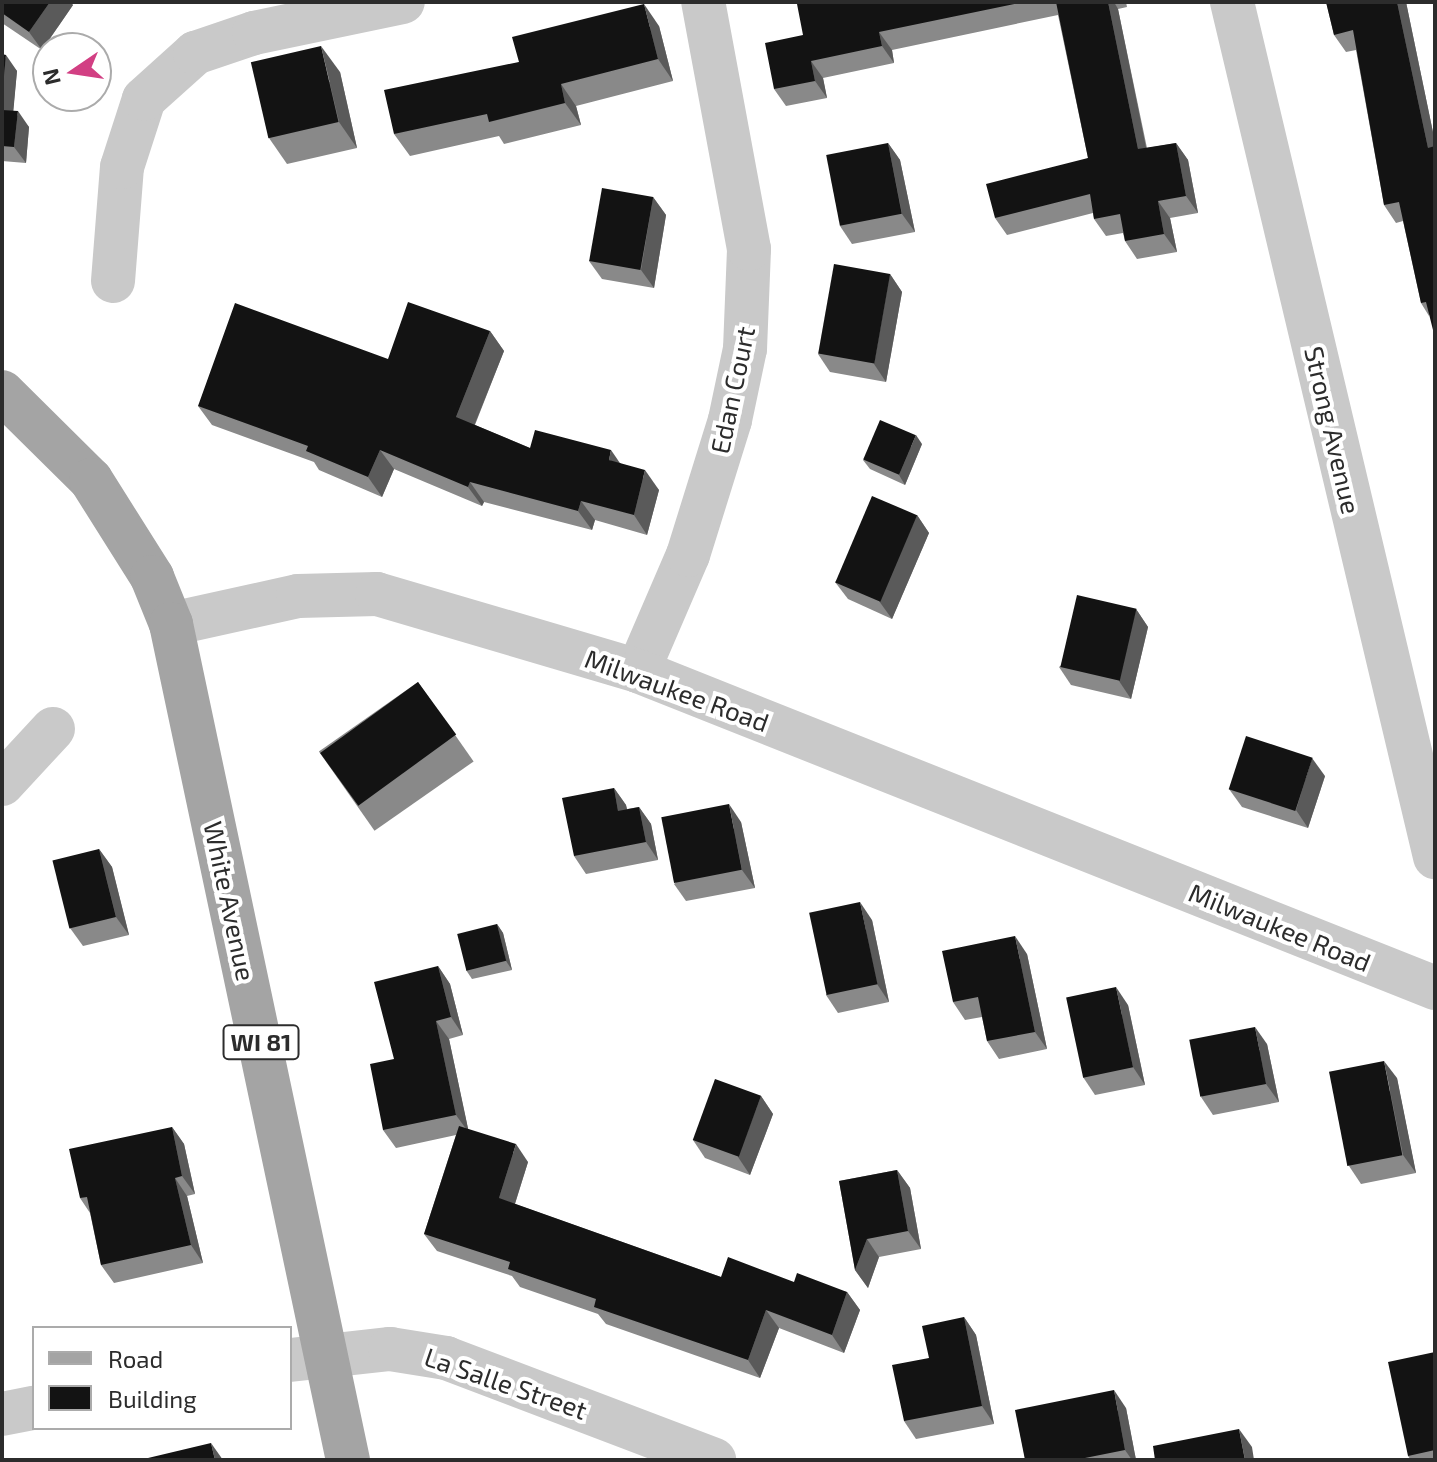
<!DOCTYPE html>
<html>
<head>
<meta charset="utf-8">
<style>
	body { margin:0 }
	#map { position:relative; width:1437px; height:1462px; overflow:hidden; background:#fff; font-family:"Exo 2",sans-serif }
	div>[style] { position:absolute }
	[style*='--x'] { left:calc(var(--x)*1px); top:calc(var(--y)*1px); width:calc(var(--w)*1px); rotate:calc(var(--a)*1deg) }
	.minor>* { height:44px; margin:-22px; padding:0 22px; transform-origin:22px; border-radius:22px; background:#c9c9c9 }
	.tertiary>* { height:44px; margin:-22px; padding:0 22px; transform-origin:22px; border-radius:22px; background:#c9c9c9 }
	.primary>* { height:44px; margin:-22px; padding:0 22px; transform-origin:22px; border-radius:22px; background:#a4a4a4 }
	.wall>* { inset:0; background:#898989; transform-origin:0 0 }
	.shaded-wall>* { inset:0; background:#5a5a5a }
	.building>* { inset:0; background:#131313; transform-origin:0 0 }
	span { translate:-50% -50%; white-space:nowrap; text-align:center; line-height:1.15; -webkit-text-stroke:8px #fff; paint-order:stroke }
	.shield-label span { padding:2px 6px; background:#fff; border:2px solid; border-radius:6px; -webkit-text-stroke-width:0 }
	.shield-label { font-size:24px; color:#2c2c2c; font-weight:700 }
	.street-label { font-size:26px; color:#2c2c2c }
	.frame { position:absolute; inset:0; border:4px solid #2c2c2c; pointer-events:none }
	.legend { position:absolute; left:32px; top:1326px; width:260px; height:104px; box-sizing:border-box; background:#fff; border:2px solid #ababab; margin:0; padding:10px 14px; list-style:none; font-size:24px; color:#2c2c2c }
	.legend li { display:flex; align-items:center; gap:16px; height:40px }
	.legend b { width:40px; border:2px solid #ababab }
	.north { position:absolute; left:32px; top:32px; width:80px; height:80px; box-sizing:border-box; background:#fff; border:2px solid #ababab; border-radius:50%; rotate:257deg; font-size:22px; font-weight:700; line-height:32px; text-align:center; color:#2c2c2c }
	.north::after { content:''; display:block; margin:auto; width:28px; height:36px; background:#d23f83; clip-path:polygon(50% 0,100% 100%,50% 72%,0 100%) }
</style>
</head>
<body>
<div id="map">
	<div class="minor">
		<i style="--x:1232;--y:2;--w:879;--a:76.64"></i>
		<i style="--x:113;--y:281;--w:114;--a:-85.5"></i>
		<i style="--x:122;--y:167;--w:71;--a:-72.1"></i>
		<i style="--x:144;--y:99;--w:69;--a:-42"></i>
		<i style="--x:195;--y:53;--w:62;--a:-18.7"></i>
		<i style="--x:254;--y:33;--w:152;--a:-11.8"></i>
		<i style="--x:638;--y:671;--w:126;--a:-66.7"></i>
		<i style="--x:688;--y:555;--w:141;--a:-72.7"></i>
		<i style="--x:730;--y:420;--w:73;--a:-78.1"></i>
		<i style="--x:745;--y:349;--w:100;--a:-87.7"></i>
		<i style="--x:749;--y:249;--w:251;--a:-100.5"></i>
		<i style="--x:2;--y:784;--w:75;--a:-47.2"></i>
		<i style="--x:290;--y:1360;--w:101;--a:-6.3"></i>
		<i style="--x:390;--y:1349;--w:57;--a:9.1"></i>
		<i style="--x:446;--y:1358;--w:287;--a:20.8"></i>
		<i style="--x:2;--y:1414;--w:33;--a:-11"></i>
	</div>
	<div class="tertiary">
		<i style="--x:171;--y:624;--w:130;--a:-12.4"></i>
		<i style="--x:298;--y:596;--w:79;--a:-1.5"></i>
		<i style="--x:377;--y:594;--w:272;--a:16.4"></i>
		<i style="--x:638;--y:671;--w:858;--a:21.69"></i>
	</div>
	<div class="primary">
		<i style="--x:2;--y:392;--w:125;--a:44.7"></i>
		<i style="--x:91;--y:480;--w:115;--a:57.8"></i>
		<i style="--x:152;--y:577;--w:51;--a:68"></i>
		<i style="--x:171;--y:624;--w:855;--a:78.05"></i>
	</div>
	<div class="wall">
		<i style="clip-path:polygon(2px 2px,70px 2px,73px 5px,42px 50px,2px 23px)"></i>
		<i style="clip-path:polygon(807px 2px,1126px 2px,1127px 7px,1118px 9px,1147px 148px,1176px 143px,1188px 160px,1198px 213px,1170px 218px,1177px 252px,1137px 259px,1125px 241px,1123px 233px,1106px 236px,1094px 219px,1093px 213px,1007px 235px,995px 218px,1088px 158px,1058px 15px,892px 50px,894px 63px,823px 78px,827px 98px,786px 106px,774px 89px,803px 35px)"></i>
		<i style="clip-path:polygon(1326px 2px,1406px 2px,1435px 142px,1429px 316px,1421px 303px,1403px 221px,1396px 223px,1384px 205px,1356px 50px,1346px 52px,1334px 35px)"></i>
		<i style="clip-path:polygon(659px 26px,673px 81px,576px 106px,581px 125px,504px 144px,499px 136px,410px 156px,394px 134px,519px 62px)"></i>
		<i style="clip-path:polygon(2px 54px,17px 71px,13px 111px,29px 127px,26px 163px,2px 161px)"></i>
		<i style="clip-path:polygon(340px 72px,357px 148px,287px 164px,269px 138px)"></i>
		<i style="clip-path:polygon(888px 143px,900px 160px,915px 232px,852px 244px,840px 226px)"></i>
		<i style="clip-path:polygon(653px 197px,666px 215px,654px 288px,602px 279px,589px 261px)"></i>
		<i style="clip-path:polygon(890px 274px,902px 292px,886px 382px,830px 372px,818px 354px)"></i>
		<i style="clip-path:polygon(490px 331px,504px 351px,475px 425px,530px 448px,620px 463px,659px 490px,647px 535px,595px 520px,592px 530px,484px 502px,482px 506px,394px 469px,382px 497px,319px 470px,314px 462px,212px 425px,198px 406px,388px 359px)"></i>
		<i style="clip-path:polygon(922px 444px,905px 485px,870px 469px,863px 460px)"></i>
		<i style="clip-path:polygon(917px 515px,929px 533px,892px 619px,848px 599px,835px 582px)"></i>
		<i style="clip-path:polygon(1136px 609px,1148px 627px,1131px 699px,1071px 685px,1059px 667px)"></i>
		<i style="left:418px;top:682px;width:97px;height:121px;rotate:55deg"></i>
		<i style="clip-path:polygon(1325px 776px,1308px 828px,1242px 807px,1229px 789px)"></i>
		<i style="clip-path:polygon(614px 788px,626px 805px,627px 809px,639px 807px,651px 824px,658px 860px,586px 874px,574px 856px)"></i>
		<i style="clip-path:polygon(741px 822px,755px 888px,686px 901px,674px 884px)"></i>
		<i style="clip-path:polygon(99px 849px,112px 867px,129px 935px,83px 946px,70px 928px)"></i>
		<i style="clip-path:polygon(872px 920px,889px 1002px,838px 1013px,826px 995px)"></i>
		<i style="clip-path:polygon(497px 924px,503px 933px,512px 970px,472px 979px,466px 970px)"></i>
		<i style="clip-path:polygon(1027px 954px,1047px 1049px,999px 1059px,987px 1041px,982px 1017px,965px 1020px,953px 1002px)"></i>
		<i style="clip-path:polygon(438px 966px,450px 984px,463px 1035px,449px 1039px,468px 1129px,528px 1162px,515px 1204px,721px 1277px,794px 1282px,847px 1292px,860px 1310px,844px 1353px,779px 1328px,760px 1378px,606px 1324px,598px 1314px,520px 1287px,512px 1276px,437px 1251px,424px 1234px,456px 1135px,396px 1148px,383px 1130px,394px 1059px)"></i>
		<i style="clip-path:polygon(1128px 1005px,1145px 1085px,1095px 1095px,1083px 1077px)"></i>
		<i style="clip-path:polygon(1267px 1044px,1279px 1102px,1213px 1115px,1201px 1097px)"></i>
		<i style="clip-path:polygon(1397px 1078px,1416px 1173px,1361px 1184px,1349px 1166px)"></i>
		<i style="clip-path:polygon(761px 1096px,773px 1114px,750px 1175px,705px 1158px,693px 1140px)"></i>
		<i style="clip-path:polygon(172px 1127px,184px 1144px,195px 1194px,187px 1196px,203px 1263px,114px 1283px,101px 1265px,90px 1213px,80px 1198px)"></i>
		<i style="clip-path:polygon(897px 1170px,910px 1188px,921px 1249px,879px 1257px,868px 1288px,855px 1270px,839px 1181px)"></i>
		<i style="clip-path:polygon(964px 1317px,976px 1335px,994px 1424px,916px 1439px,904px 1421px,929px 1358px)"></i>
		<i style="clip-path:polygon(1435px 1352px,1435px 1460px,1411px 1460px,1408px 1456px)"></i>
		<i style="clip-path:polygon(1126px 1408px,1136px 1460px,1025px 1460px)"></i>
	</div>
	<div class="shaded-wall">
		<i style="clip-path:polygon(50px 2px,70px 2px,73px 5px,42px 50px,29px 32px)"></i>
		<i style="clip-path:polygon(1108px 2px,1114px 2px,1118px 9px,1150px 167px,1138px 149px)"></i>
		<i style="clip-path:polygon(1397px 2px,1406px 2px,1435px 142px,1435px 158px,1428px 148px)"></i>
		<i style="clip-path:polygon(644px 4px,659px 26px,673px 81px,658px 59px)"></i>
		<i style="clip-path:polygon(879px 32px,892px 50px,894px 63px,882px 46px)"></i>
		<i style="clip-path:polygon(321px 46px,340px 72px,357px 148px,339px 122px)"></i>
		<i style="clip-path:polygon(6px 55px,17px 71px,12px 126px,2px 112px,2px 97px)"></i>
		<i style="clip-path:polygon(811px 61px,823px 78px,827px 98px,815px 81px)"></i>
		<i style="clip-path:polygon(561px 84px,576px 106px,581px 125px,565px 103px)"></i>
		<i style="clip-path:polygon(18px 111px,29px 127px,26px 163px,14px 147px)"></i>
		<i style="clip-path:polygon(888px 143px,900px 160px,915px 232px,902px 214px)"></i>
		<i style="clip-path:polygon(1176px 143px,1188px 160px,1198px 213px,1186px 196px)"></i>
		<i style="clip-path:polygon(653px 197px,666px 215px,654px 288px,641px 270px)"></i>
		<i style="clip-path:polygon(1158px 201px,1170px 218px,1177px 252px,1164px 234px)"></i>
		<i style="clip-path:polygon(890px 274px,902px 292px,886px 382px,874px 364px)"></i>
		<i style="clip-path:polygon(490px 331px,504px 351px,470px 436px,456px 417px)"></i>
		<i style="clip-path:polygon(916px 435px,922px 444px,905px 485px,899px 475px)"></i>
		<i style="clip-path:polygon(380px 450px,394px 469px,382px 497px,368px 477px)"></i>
		<i style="clip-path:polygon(611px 450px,624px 469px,609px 460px)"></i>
		<i style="clip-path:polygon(645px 470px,659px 490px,647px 535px,634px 515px)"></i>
		<i style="clip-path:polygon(470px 482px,484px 502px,482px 506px,468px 487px)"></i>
		<i style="clip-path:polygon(581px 501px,595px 520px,592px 530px,578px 511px)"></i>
		<i style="clip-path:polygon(917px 515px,929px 533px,892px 619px,879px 601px)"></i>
		<i style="clip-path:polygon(1136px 609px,1148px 627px,1131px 699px,1119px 681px)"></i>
		<i style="clip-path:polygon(1312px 758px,1325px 776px,1308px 828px,1296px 810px)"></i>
		<i style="clip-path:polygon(614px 788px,626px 805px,631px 829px,618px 811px)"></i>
		<i style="clip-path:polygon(729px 804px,741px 822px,755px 888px,742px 870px)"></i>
		<i style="clip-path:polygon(639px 807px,651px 824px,658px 860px,646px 842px)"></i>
		<i style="clip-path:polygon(99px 849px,112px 867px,129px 935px,116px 917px)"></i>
		<i style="clip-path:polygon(860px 902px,872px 920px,889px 1002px,877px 984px)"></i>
		<i style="clip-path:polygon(497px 924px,503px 933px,512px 970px,506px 961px)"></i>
		<i style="clip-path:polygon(1015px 936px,1027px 954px,1047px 1049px,1035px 1032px)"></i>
		<i style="clip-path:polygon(438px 966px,450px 984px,463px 1035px,451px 1017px)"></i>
		<i style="clip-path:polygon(1116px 987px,1128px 1005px,1145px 1085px,1133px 1067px)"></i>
		<i style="clip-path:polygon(436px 1021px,449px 1039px,469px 1133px,456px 1115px)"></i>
		<i style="clip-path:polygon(1255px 1027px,1267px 1044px,1279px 1102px,1266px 1084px)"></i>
		<i style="clip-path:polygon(1384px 1061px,1397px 1078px,1416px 1173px,1403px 1155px)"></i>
		<i style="clip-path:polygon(761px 1096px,773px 1114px,750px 1175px,738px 1157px)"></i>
		<i style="clip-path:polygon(172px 1127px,184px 1144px,195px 1194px,182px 1176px)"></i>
		<i style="clip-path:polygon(516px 1144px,528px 1162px,511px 1216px,499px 1198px)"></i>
		<i style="clip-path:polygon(897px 1170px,910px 1188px,921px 1249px,908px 1231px)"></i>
		<i style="clip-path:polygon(175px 1178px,187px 1196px,203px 1263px,191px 1245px)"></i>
		<i style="clip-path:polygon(867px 1239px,879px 1257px,868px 1288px,855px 1270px)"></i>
		<i style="clip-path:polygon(847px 1292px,860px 1310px,844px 1353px,832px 1335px)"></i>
		<i style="clip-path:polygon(766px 1310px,779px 1328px,760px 1378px,748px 1360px)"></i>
		<i style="clip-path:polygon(964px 1317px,976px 1335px,994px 1424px,982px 1406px)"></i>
		<i style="clip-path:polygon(1114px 1390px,1126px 1408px,1136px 1460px,1132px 1460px,1125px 1450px)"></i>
		<i style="clip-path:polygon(1239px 1429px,1252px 1447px,1254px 1460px,1245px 1460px)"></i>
		<i style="clip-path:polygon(211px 1443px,223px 1460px,215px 1460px)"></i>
	</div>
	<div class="building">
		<i style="clip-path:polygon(2px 2px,50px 2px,29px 32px,2px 13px)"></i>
		<i style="clip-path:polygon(807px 2px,1024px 2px,879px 32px,882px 46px,811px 61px,815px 81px,774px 89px,765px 43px,803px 35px,797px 4px)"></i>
		<i style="clip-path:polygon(1056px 2px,1108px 2px,1138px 149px,1176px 143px,1186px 196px,1158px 201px,1164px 234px,1125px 241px,1120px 214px,1094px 219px,1090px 194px,995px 218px,986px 184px,1088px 158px)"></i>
		<i style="clip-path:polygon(1326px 2px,1397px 2px,1428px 148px,1435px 146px,1435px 338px,1426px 302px,1421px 303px,1399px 202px,1384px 205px,1353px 30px,1334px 35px)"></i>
		<i style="clip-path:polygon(644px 4px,658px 59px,561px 84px,565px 103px,489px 122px,487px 114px,394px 134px,384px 90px,519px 62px,512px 37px)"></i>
		<i style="left:321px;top:46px;width:78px;height:72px;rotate:77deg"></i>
		<i style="clip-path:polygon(2px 54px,6px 55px,2px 97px)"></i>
		<i style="clip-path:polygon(2px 110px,18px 111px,14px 147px,2px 146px)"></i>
		<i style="left:888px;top:143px;width:72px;height:63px;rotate:79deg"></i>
		<i style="left:602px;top:188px;width:52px;height:74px;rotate:10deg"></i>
		<i style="left:834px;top:264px;width:57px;height:91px;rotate:10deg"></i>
		<i style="clip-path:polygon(408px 302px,490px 331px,456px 417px,530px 448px,535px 430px,611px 450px,609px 460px,645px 470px,634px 515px,581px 501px,578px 511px,470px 482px,468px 487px,380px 450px,368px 477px,306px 451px,308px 446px,198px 406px,235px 303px,388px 359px)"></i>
		<i style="left:880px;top:420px;width:39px;height:43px;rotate:23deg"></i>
		<i style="left:872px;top:496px;width:49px;height:94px;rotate:23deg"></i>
		<i style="left:1077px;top:595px;width:61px;height:74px;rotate:13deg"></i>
		<i style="left:418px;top:682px;width:65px;height:121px;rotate:54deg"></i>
		<i style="left:1246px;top:736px;width:70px;height:56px;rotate:18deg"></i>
		<i style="clip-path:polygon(614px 788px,618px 811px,639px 807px,646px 842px,574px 856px,562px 798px)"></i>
		<i style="left:729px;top:804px;width:67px;height:69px;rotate:79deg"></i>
		<i style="left:99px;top:849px;width:70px;height:48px;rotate:76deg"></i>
		<i style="left:860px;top:902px;width:84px;height:52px;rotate:78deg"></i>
		<i style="left:497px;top:924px;width:38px;height:41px;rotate:76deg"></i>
		<i style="clip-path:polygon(1015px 936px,1035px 1032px,987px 1041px,978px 997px,953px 1002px,942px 951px)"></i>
		<i style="clip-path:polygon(438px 966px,451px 1017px,436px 1021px,456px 1115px,383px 1130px,370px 1064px,394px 1059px,374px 982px)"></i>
		<i style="left:1116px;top:987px;width:82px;height:51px;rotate:78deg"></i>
		<i style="left:1255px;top:1027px;width:58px;height:67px;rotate:79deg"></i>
		<i style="left:1384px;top:1061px;width:96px;height:56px;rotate:79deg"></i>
		<i style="left:715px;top:1079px;width:49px;height:65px;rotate:20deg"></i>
		<i style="clip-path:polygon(459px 1126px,516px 1144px,499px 1198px,721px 1277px,728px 1257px,794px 1282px,797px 1273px,847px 1292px,832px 1335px,766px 1310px,748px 1360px,594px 1307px,596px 1299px,508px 1269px,510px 1262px,424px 1234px)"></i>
		<i style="clip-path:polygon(172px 1127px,182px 1176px,175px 1178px,191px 1245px,101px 1265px,87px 1197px,80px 1198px,69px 1149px)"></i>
		<i style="clip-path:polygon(897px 1170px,908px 1231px,867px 1239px,855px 1270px,839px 1181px)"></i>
		<i style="clip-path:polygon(964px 1317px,982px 1406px,904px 1421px,892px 1365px,929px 1358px,922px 1326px)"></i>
		<i style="clip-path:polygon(1435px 1352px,1435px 1450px,1408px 1456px,1388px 1362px)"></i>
		<i style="clip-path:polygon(1114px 1390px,1125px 1450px,1075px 1460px,1025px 1460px,1015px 1410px)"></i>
		<i style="clip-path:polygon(1239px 1429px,1245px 1460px,1155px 1460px,1153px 1446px)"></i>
		<i style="clip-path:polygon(211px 1443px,215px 1460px,149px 1460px,148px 1458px)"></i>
	</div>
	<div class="shield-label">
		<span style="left:261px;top:1042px">WI 81</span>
	</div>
	<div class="street-label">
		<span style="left:732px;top:390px;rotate:-78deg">Edan Court</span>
		<span style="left:1333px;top:430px;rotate:77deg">Strong Avenue</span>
		<span style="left:677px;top:690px;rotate:20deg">Milwaukee Road</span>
		<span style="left:230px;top:901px;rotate:78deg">White Avenue</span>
		<span style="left:1280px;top:927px;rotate:22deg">Milwaukee Road</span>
		<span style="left:506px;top:1383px;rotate:19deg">La Salle Street</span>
	</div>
	<div class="frame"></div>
	<ul class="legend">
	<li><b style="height:10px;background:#a4a4a4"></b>Road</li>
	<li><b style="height:22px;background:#131313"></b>Building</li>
	</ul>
	<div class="north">N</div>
</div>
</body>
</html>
